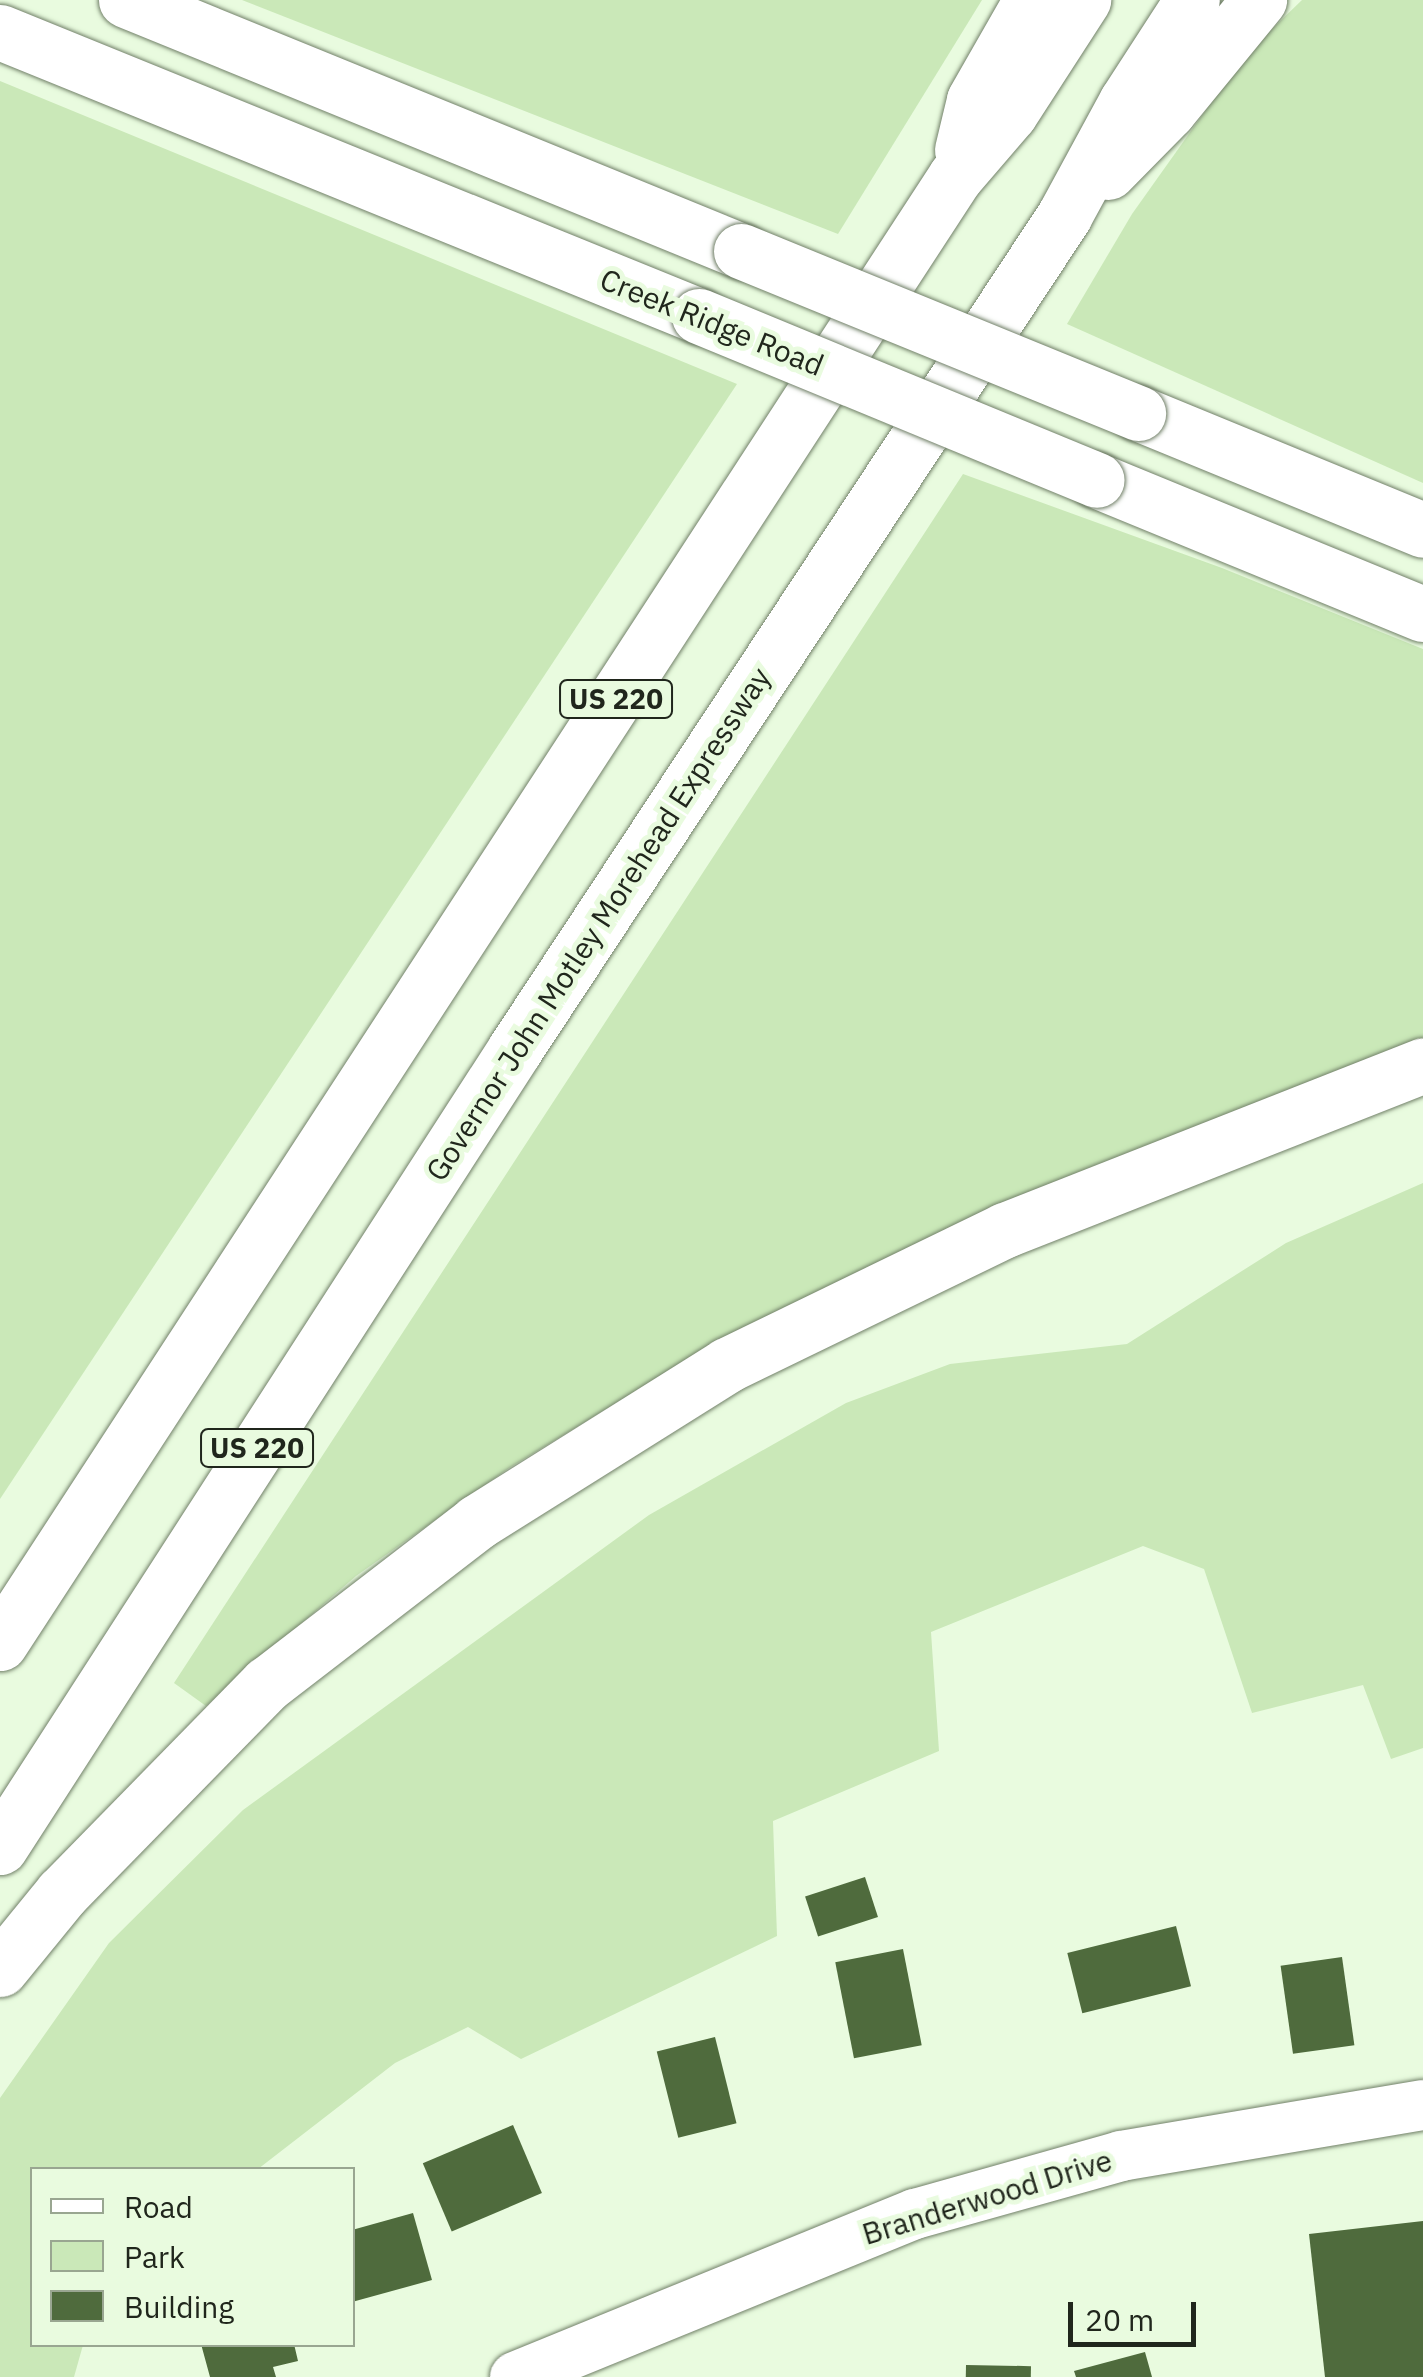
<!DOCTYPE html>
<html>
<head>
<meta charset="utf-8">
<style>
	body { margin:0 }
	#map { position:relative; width:1423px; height:2377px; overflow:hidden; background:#e9fbdf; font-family:"IBM Plex Sans",sans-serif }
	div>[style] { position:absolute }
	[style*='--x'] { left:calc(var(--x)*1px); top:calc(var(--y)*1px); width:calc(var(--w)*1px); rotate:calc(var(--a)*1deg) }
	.green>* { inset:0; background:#cae8b8 }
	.building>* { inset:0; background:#4f6b3d; transform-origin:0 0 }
	.roads { filter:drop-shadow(0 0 2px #718068) drop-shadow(0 0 2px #718068) }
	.minor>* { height:50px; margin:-25px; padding:0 25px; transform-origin:25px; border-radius:25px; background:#fff }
	.major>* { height:55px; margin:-27.5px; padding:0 27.5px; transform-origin:27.5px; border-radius:27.5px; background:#fff }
	.highway>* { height:55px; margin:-27.5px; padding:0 27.5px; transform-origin:27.5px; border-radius:27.5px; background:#fff }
	.bridges { filter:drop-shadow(0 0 2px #718068) drop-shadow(0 0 2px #718068) }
	.major-bridge>* { height:55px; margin:-27.5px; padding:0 27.5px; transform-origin:27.5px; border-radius:27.5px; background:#fff }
	span { translate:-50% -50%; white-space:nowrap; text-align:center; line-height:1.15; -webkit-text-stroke:10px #e9fbdf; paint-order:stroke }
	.shield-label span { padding:2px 8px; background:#e9fbdf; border:2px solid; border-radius:8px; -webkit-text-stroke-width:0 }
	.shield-label { font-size:28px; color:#20261c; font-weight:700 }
	.street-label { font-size:30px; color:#20261c }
	.legend { position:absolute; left:30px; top:2167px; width:325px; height:180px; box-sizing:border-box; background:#e9fbdf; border:2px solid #99a691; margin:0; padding:12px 18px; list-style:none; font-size:30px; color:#20261c }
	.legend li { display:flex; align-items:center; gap:20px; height:50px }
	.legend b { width:50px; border:2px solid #99a691 }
	.scale { position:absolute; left:1068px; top:2302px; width:128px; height:45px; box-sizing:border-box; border:5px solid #20261c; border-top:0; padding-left:12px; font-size:30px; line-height:35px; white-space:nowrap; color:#20261c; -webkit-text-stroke:8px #e9fbdf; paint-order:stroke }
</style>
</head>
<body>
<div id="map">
	<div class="green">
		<i style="clip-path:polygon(242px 0,982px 0,838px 234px)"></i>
		<i style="clip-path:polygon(1302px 0,1423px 0,1423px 483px,1067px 324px,1132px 214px,1245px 55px)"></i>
		<i style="clip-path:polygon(0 81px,737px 384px,0 1499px)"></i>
		<i style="clip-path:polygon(963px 474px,1222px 568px,1423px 649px,1423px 1041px,690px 1358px,509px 1468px,356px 1576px,206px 1706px,174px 1683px)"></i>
		<i style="clip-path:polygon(1423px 1183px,1423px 1748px,1391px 1759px,1363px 1685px,1252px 1713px,1204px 1569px,1143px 1546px,931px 1632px,939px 1751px,773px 1821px,777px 1936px,521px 2059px,468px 2027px,395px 2063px,258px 2169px,32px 2170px,32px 2344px,83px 2345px,74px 2377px,0 2377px,0 2098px,109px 1943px,243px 1810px,649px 1515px,846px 1403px,950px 1364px,1127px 1344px,1286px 1243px)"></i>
	</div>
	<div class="building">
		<i style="left:865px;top:1877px;width:42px;height:63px;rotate:72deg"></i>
		<i style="left:1176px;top:1926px;width:62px;height:112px;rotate:76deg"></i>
		<i style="left:903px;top:1949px;width:98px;height:69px;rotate:79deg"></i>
		<i style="left:1342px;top:1957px;width:89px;height:62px;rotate:82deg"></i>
		<i style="left:715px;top:2037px;width:89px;height:60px;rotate:76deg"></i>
		<i style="left:513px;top:2125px;width:74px;height:98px;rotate:67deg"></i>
		<i style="clip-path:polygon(413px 2213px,432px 2280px,352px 2302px,352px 2230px)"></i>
		<i style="clip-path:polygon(1423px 2221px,1423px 2377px,1325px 2377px,1309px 2234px)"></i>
		<i style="clip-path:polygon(201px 2344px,294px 2344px,298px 2361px,273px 2367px,276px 2377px,210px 2377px)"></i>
		<i style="clip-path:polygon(1145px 2352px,1152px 2377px,1076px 2377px,1074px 2371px)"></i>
		<i style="left:966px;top:2365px;width:65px;height:12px;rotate:1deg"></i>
	</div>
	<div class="roads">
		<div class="minor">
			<i style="--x:515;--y:2377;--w:432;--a:-22.2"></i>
			<i style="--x:915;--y:2214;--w:214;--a:-15.7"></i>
			<i style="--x:1121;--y:2156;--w:306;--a:-9.6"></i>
		</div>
		<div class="major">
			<i style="--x:126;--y:0;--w:664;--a:22.2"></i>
			<i style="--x:0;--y:32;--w:754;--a:22.11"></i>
			<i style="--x:1138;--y:413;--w:308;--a:22.3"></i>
			<i style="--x:1096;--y:480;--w:353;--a:22.3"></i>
		</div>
		<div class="highway">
			<i style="--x:962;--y:150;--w:51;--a:-76.5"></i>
			<i style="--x:974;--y:100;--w:115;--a:-60.3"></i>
			<i style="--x:1108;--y:172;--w:86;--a:-45.5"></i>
			<i style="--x:1168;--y:111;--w:144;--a:-50.7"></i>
			<i style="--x:0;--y:1643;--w:1750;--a:-56.92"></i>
			<i style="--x:955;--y:177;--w:84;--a:-49.3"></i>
			<i style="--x:1010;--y:113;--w:135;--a:-57.1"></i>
			<i style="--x:0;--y:1847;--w:950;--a:-57.16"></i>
			<i style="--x:515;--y:1049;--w:998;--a:-56.61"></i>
			<i style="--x:1064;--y:216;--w:130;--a:-61.5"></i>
			<i style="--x:1126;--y:102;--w:121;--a:-57.1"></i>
			<i style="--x:0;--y:1969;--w:98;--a:-50.8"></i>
			<i style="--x:62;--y:1893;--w:293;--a:-45.6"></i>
			<i style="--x:267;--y:1684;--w:265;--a:-37.6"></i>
			<i style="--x:477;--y:1522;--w:295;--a:-32.1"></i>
			<i style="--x:727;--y:1365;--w:309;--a:-25.9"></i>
			<i style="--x:1005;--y:1230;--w:449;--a:-21.5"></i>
		</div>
	</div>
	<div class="bridges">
		<div class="major-bridge">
			<i style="--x:741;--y:251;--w:429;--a:22.2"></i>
			<i style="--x:699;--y:316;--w:430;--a:22.4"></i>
		</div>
	</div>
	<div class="shield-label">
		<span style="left:616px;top:699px">US 220</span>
		<span style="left:257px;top:1448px">US 220</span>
	</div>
	<div class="street-label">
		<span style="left:712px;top:322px;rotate:22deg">Creek Ridge Road</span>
		<span style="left:598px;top:924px;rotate:-57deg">Governor John Motley Morehead Expressway</span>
		<span style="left:987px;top:2197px;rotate:-17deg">Branderwood Drive</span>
	</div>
	<ul class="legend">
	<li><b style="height:12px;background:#fff"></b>Road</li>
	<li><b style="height:28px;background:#cae8b8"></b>Park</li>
	<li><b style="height:28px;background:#4f6b3d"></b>Building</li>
	</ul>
	<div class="scale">20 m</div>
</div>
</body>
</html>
